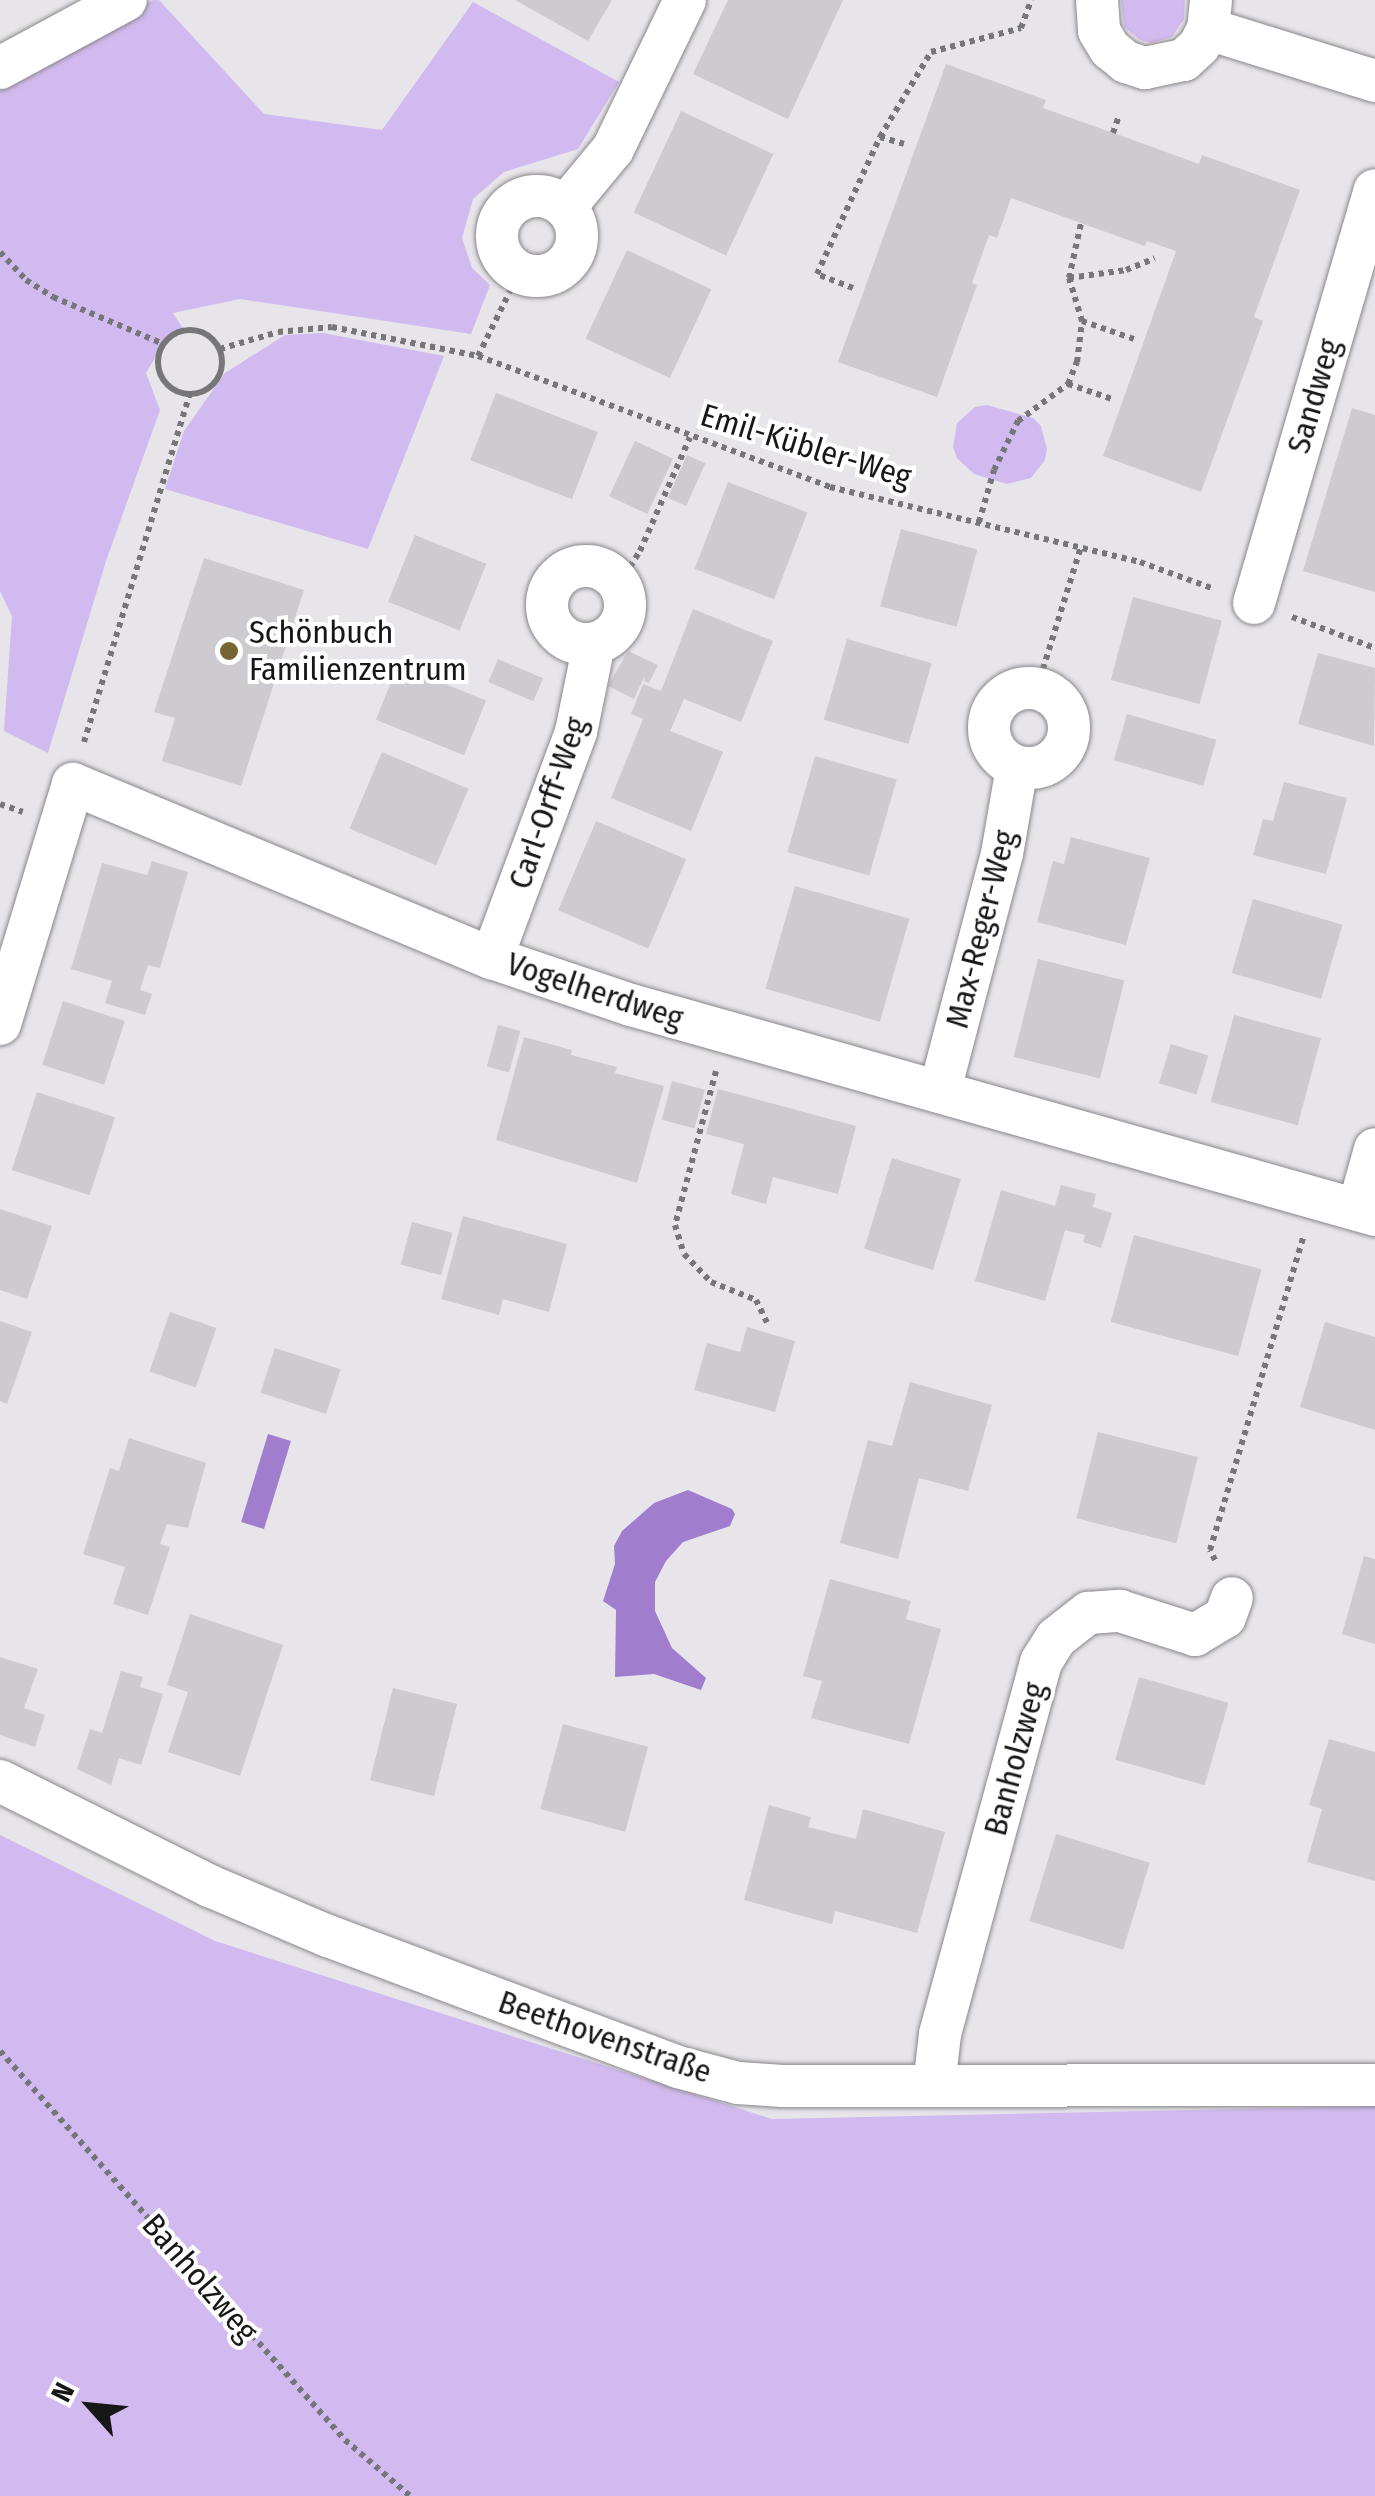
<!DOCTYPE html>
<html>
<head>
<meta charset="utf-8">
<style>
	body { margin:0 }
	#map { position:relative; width:1375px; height:2496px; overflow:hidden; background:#e7e5ea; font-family:"Fira Sans Condensed",sans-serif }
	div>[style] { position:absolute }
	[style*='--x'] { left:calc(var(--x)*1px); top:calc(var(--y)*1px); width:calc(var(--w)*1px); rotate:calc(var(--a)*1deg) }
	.green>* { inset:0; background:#d1baef }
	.water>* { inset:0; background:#a17dcd; transform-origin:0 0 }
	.building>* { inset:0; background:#cdcbcf; transform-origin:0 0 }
	.path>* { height:6px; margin-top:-3px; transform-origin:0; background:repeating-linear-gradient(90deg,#767578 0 5px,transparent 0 10px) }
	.path>.ring { margin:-3px; padding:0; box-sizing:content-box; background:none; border:6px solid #767578; border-radius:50% }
	.roads { filter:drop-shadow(0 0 2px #8a888c) drop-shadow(0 0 2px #8a888c) }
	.street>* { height:42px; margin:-21px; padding:0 21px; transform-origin:21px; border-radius:21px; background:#fff }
	.street>.ring { margin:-21px; padding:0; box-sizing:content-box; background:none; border:42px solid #fff; border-radius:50% }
	.dots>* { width:28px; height:28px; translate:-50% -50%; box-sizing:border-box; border:5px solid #fff; border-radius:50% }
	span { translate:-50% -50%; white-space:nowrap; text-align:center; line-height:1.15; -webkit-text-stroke:8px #fff; paint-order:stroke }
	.street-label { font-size:32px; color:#171718 }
	.poi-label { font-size:32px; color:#171718 }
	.left { translate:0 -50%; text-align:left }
	.north { position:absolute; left:40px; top:2356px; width:100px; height:100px; -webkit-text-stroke:8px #fff; paint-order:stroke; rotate:297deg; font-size:28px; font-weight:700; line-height:40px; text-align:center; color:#171718 }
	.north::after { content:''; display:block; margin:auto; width:35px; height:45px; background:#171718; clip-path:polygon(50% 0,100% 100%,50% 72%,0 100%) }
</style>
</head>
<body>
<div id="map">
	<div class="green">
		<i style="clip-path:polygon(153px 0,159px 0,264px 114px,382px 130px,473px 2px,619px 82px,578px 149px,504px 172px,473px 199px,462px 238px,472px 268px,490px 285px,471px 334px,240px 299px,173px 313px,184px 330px,163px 345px,146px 373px,160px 410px,106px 561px,48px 753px,4px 731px,12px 616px,0 591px,0 83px)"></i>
		<i style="clip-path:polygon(1121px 0,1185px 0,1184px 19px,1172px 37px,1151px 43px,1140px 40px,1124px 27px)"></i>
		<i style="clip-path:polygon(323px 333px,444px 356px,368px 549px,165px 489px,184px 431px,225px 373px,285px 335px)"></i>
		<i style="clip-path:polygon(987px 405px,1033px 418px,1041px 426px,1047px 449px,1045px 460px,1031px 478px,1007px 484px,974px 474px,957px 458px,953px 447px,957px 423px,975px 407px)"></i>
		<i style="clip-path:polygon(0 1835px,215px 1941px,772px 2119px,1375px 2106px,1375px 2496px,0 2496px)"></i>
	</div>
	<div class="water">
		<i style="left:268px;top:1434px;width:24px;height:92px;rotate:17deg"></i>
		<i style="clip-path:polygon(688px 1490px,732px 1509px,735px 1514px,730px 1526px,683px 1542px,666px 1561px,655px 1582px,655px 1611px,672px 1648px,706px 1678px,701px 1690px,654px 1674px,615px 1677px,616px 1610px,603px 1601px,615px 1564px,614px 1546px,622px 1531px,654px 1503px)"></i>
	</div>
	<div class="building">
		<i style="clip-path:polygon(515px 0,612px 0,588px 41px)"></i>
		<i style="clip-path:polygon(728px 0,843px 0,788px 119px,693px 74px)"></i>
		<i style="clip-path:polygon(946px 64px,1046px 100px,1043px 108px,1122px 136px,1199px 164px,1202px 155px,1300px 190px,1254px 317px,1263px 321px,1201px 492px,1103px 456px,1176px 251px,1147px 241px,1145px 246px,1011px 198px,997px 238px,989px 235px,972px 283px,977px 285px,937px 397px,838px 362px)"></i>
		<i style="left:681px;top:111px;width:102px;height:112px;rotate:25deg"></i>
		<i style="left:627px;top:250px;width:93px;height:98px;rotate:25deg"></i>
		<i style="left:496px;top:393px;width:109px;height:72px;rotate:21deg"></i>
		<i style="clip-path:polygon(1352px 408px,1375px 415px,1375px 592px,1303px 571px)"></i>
		<i style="left:635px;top:441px;width:42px;height:61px;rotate:25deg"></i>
		<i style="left:687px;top:455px;width:20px;height:47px;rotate:24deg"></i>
		<i style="left:728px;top:482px;width:85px;height:93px;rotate:21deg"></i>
		<i style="left:901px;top:529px;width:79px;height:80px;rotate:15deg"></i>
		<i style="left:415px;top:535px;width:77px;height:72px;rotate:22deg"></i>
		<i style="clip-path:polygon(204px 558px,304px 590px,241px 786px,162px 761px,175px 718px,154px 712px)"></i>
		<i style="left:1133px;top:597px;width:92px;height:86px;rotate:15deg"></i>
		<i style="clip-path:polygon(693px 609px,773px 641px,741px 722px,684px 699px,670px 731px,723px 752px,691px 831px,611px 798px,643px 719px,631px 714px,643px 684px,661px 691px)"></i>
		<i style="left:847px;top:639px;width:88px;height:84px;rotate:16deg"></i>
		<i style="clip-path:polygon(628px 651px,658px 665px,649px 683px,644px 681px,645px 675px,634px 699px,608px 686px)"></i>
		<i style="clip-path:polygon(1318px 653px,1375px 668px,1374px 746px,1298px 724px)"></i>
		<i style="left:498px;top:659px;width:49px;height:25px;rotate:23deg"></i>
		<i style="left:398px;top:665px;width:95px;height:59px;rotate:22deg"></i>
		<i style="left:1127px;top:714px;width:93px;height:48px;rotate:16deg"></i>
		<i style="left:382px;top:752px;width:94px;height:83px;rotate:23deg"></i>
		<i style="left:815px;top:756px;width:85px;height:100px;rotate:16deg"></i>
		<i style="clip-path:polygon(1284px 782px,1347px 798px,1326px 874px,1253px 855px,1263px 819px,1273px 821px)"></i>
		<i style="left:596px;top:821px;width:98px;height:97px;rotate:23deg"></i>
		<i style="clip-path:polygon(1071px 837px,1150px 858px,1126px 945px,1037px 922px,1053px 861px,1064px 864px)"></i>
		<i style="clip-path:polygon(152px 861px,188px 872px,160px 968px,148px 965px,140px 990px,152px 994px,145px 1015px,105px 1003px,112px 981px,71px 969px,102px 863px,147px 875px)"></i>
		<i style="left:795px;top:886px;width:119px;height:107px;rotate:16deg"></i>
		<i style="left:1253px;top:899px;width:93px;height:77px;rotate:16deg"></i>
		<i style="left:1038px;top:959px;width:89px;height:101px;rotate:14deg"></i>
		<i style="left:63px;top:1001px;width:65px;height:67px;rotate:18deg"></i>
		<i style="left:1234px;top:1015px;width:90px;height:90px;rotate:15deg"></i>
		<i style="left:498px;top:1025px;width:23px;height:43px;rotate:15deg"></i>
		<i style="clip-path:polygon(524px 1037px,572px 1050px,571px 1055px,617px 1067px,615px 1073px,664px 1086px,637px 1183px,496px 1140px)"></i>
		<i style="left:1171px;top:1044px;width:39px;height:41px;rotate:17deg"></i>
		<i style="left:672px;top:1081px;width:34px;height:40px;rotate:15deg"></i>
		<i style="clip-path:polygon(718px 1089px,856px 1126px,838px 1194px,773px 1177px,766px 1204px,731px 1194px,744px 1144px,706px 1134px)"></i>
		<i style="left:37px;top:1092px;width:82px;height:82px;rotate:18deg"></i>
		<i style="left:892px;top:1158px;width:72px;height:95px;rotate:17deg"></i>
		<i style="clip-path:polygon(1061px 1185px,1096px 1194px,1093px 1207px,1112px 1213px,1101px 1248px,1083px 1242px,1085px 1235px,1065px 1230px,1045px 1301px,975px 1281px,1001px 1190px,1055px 1206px)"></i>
		<i style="clip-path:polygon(0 1209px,52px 1226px,27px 1299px,0 1290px)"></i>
		<i style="clip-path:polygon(463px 1216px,567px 1244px,549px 1312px,503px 1299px,499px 1315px,441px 1299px)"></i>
		<i style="left:412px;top:1222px;width:42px;height:44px;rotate:15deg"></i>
		<i style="left:1134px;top:1235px;width:132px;height:90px;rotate:15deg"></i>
		<i style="left:170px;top:1312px;width:49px;height:63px;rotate:19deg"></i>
		<i style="clip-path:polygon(0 1321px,32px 1332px,7px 1404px,0 1401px)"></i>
		<i style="clip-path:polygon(1325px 1322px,1375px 1337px,1375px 1430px,1300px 1407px)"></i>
		<i style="clip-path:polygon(747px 1327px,795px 1341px,775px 1412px,694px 1390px,707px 1343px,740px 1352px)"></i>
		<i style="left:275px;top:1348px;width:69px;height:47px;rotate:18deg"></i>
		<i style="clip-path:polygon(910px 1382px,992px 1405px,968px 1491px,919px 1478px,898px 1559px,840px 1543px,868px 1440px,892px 1446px)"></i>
		<i style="left:1098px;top:1432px;width:103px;height:89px;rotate:14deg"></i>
		<i style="clip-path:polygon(129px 1438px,206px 1463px,188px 1528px,167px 1524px,160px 1544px,170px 1547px,148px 1615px,113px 1604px,125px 1567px,83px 1554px,110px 1468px,119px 1471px)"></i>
		<i style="clip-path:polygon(1364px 1556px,1375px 1559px,1375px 1644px,1342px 1634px)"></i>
		<i style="clip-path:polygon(830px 1579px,911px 1601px,906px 1619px,941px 1629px,909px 1744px,811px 1718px,822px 1681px,803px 1676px)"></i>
		<i style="clip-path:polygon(190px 1614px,283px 1645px,240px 1776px,168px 1752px,188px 1692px,167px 1685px)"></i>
		<i style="clip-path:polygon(0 1657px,38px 1669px,24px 1708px,45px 1715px,35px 1747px,0 1735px)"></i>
		<i style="clip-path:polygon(121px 1671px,143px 1677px,140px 1687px,163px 1694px,141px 1765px,119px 1758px,111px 1785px,77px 1769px,90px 1729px,102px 1733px)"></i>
		<i style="left:1139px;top:1677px;width:93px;height:86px;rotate:16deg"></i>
		<i style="left:393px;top:1688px;width:66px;height:95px;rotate:14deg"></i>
		<i style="left:563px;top:1724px;width:88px;height:88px;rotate:15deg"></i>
		<i style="clip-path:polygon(1329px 1739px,1375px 1752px,1375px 1881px,1307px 1862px,1322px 1809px,1309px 1805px)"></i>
		<i style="clip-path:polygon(769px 1805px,811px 1817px,808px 1827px,856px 1839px,863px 1809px,945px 1832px,917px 1933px,835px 1911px,832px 1924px,744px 1900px)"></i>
		<i style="left:1056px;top:1834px;width:98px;height:91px;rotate:17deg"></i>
	</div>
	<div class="path">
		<i style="--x:1113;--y:133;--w:18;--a:-71"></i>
		<i style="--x:880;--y:137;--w:25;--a:16"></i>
		<i style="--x:0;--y:252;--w:38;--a:47"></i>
		<i style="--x:26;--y:280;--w:32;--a:32"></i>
		<i style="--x:53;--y:297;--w:120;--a:23.1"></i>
		<i style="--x:1069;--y:278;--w:58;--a:-8"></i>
		<i style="--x:1126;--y:270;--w:31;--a:-22"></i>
		<i style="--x:853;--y:288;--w:39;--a:-159"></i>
		<i style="--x:817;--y:274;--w:151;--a:-65.3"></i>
		<i style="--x:880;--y:137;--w:99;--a:-59"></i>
		<i style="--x:931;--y:52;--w:93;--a:-14.9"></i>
		<i style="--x:1021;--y:28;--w:30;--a:-70"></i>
		<i style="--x:1082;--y:321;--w:55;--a:19.1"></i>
		<i class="ring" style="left:158px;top:330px;width:58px;height:58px"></i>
		<i style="--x:220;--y:349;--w:60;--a:-16.3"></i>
		<i style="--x:278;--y:332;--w:54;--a:-5.3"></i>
		<i style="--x:332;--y:327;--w:149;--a:11.2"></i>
		<i style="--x:478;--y:356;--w:376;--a:20.4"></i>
		<i style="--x:830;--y:487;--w:319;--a:13.6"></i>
		<i style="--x:1140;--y:562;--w:79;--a:20"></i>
		<i style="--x:478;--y:356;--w:93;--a:-63.7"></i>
		<i style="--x:1068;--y:384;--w:46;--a:18.8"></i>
		<i style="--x:979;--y:522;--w:54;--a:-73.9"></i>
		<i style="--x:994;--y:470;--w:55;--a:-63.9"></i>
		<i style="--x:1018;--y:421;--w:62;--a:-36.5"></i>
		<i style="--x:1068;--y:384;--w:24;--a:-68"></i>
		<i style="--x:1077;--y:362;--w:41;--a:-83"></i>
		<i style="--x:1082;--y:321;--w:45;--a:-106.8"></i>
		<i style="--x:1069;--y:278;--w:56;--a:-77.7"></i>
		<i style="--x:620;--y:584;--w:39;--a:-59"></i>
		<i style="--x:640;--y:551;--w:124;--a:-66.3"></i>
		<i style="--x:1292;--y:617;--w:89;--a:20.5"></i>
		<i style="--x:1037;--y:688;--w:148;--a:-72.7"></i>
		<i style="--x:84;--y:742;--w:364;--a:-73.1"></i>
		<i style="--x:0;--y:804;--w:24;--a:19"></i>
		<i style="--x:716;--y:1071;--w:159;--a:104.9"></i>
		<i style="--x:675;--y:1225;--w:30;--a:73"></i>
		<i style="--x:684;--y:1254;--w:39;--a:46"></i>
		<i style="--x:711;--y:1282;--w:48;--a:21.8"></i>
		<i style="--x:756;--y:1300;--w:25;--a:64"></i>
		<i style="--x:1215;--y:1560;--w:11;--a:-117"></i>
		<i style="--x:1210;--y:1550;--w:326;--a:-73.4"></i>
		<i style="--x:0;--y:2051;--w:520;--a:48.43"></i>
		<i style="--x:345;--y:2440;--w:86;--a:40.7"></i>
	</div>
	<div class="roads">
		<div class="street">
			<i style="--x:1097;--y:0;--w:31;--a:86"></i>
			<i style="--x:1099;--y:31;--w:21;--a:59"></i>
			<i style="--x:1110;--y:49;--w:21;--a:39"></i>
			<i style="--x:1126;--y:62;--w:20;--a:18"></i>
			<i style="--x:1145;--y:68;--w:40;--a:-12"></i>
			<i style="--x:1184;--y:60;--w:21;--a:-43"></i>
			<i style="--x:1199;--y:46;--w:19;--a:-62"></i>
			<i style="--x:1208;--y:29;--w:29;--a:-84"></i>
			<i style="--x:1208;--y:29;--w:175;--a:17.3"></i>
			<i style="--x:0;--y:68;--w:143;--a:-28.4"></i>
			<i class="ring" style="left:497px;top:196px;width:38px;height:38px"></i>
			<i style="--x:565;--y:207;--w:75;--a:-50.4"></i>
			<i style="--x:613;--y:149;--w:165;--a:-64.2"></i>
			<i class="ring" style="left:547px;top:566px;width:36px;height:36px"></i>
			<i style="--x:1254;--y:603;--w:430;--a:-73.7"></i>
			<i class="ring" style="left:989px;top:688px;width:38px;height:38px"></i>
			<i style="--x:492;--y:958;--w:241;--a:-69.6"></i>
			<i style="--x:576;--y:732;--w:90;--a:-78.4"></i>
			<i style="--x:0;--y:1024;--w:251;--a:-73.1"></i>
			<i style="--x:73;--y:784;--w:454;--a:22.6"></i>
			<i style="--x:492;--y:958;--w:147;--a:18.7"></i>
			<i style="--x:631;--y:1005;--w:773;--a:15.76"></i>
			<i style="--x:940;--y:1090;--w:244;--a:-75.3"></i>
			<i style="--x:1002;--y:854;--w:88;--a:-80.2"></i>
			<i style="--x:1358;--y:1210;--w:63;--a:-74.4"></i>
			<i style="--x:0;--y:1781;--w:235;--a:26.6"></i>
			<i style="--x:210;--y:1886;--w:128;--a:23"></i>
			<i style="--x:328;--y:1936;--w:374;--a:20.5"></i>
			<i style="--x:678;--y:2067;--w:62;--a:14.9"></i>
			<i style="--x:738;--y:2083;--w:45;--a:3.8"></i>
			<i style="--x:783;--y:2086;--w:592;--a:-0.1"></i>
			<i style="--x:934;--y:2086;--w:52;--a:-83.4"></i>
			<i style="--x:940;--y:2034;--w:385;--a:-74.8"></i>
			<i style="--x:1041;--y:1662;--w:28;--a:-58"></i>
			<i style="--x:1056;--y:1638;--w:41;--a:-38"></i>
			<i style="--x:1088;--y:1613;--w:32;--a:-4"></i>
			<i style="--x:1120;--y:1611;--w:79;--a:17.7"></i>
			<i style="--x:1195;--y:1635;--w:35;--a:-31"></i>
			<i style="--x:1225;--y:1617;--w:20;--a:-70"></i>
		</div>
	</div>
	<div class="dots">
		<i style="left:229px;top:651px;background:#746533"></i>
	</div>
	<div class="street-label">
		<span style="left:1314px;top:396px;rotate:-74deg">Sandweg</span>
		<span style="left:806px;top:446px;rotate:17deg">Emil-Kübler-Weg</span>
		<span style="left:548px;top:803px;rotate:-71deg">Carl-Orff-Weg</span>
		<span style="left:981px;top:929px;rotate:-76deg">Max-Reger-Weg</span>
		<span style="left:595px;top:991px;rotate:18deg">Vogelherdweg</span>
		<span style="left:1015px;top:1759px;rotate:-75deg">Banholzweg</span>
		<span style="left:605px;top:2037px;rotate:19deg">Beethovenstraße</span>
		<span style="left:200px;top:2278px;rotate:49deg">Banholzweg</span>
	</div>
	<div class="poi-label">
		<span class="left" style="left:249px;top:651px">Schönbuch<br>Familienzentrum</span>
	</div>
	<div class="north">N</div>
</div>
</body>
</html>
